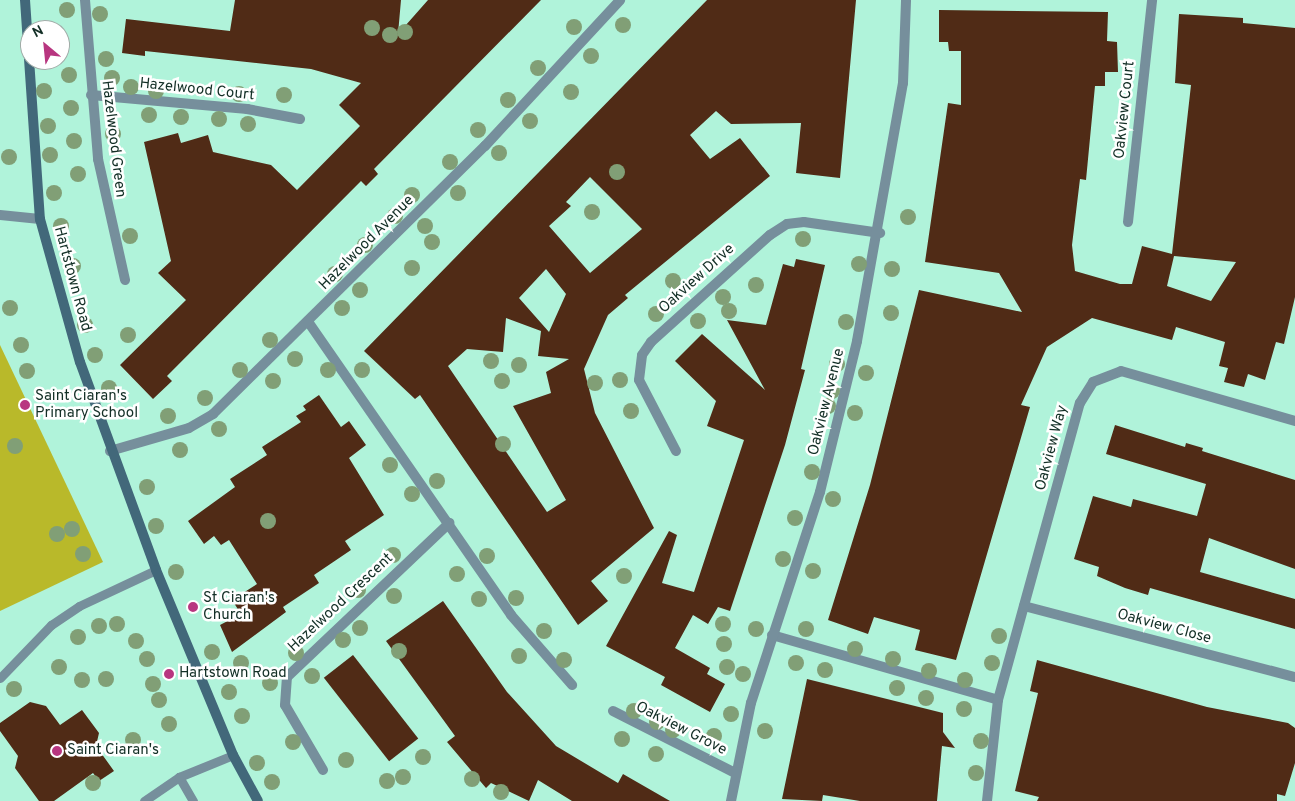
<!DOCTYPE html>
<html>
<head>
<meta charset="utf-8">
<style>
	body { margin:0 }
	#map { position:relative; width:1295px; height:801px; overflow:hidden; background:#b0f3da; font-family:Overpass,sans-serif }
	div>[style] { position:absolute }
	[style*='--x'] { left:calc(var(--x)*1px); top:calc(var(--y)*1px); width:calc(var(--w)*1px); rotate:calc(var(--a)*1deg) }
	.green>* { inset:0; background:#b9b92a }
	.building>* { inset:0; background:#502b16; transform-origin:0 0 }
	.lane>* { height:9px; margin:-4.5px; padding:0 4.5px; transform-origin:4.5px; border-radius:4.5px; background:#768f9c }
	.street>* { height:10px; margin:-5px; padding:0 5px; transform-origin:5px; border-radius:5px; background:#768f9c }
	.secondary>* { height:10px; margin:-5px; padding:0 5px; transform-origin:5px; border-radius:5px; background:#42687a }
	.trees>* { width:16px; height:16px; margin:-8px; border-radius:50%; background:#819f76 }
	.dots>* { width:14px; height:14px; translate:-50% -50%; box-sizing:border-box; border:2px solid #fff; border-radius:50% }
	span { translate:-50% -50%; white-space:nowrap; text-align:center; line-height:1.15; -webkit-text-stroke:5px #fff; paint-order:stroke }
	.street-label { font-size:15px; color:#132f26 }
	.poi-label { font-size:15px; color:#132f26 }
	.left { translate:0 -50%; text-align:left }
	.north { position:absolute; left:20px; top:20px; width:50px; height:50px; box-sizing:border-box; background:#fff; border:1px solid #a1aca8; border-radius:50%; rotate:332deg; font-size:14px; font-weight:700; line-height:20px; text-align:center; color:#132f26 }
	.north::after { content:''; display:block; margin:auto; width:18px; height:22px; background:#b83680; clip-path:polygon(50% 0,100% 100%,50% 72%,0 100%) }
</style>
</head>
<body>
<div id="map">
	<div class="green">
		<i style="clip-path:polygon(0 345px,103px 562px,0 611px)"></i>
	</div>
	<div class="building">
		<i style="clip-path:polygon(235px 0,401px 0,398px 34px,428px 0,541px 0,374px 169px,378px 174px,366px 186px,361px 181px,167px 376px,172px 381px,153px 399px,120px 365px,186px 300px,158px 273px,171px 261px,144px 142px,178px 133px,181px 143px,208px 135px,213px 152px,271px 165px,297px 190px,360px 126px,339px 105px,361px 83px,311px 69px,145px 51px,145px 56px,122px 53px,126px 19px,230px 31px)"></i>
		<i style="clip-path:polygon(evenodd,707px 0,856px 0,840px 178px,796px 173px,801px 123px,731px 124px,716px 111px,690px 135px,710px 159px,740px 138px,770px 176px,625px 295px,628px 298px,608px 315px,584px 369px,595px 413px,654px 528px,591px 581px,608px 601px,578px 625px,420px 395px,415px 399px,364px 351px,707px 0,590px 177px,642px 229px,590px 273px,549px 226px,571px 206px,566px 202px,590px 177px,707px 0,546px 269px,566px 294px,549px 332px,519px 298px,546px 269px,707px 0,506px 318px,541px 331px,538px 356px,569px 359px,546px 372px,551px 393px,513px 406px,566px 500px,547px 512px,448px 366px,467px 349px,503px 352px,506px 318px)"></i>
		<i style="clip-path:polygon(evenodd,939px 10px,1108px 12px,1107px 41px,1117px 42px,1118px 72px,1105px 72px,1105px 86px,1095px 86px,1086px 180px,1080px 179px,1072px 245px,1075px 271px,1120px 284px,1132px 284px,1142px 246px,1172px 254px,1191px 85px,1175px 83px,1179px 14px,1243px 18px,1243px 23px,1295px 28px,1295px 297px,1284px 344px,1276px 342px,1265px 380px,1248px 374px,1244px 387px,1224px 382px,1228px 368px,1219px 366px,1225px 342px,1176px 327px,1172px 340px,1092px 318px,1047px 347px,1021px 405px,1030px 407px,956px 660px,915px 650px,920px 630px,874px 617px,868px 634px,828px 620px,870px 485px,919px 290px,1022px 312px,999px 273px,925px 262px,948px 103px,961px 105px,961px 51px,949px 51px,948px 42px,939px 42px,939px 10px,1174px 256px,1236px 262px,1211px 301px,1167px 286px,1174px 256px)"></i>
		<i style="clip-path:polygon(796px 259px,825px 265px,801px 369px,805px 370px,785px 445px,730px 611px,718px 607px,708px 624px,693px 615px,675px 648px,710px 668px,707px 674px,725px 684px,710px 712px,661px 685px,665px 677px,606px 646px,669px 531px,677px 535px,662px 583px,694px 592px,744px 440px,707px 426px,716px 401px,675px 361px,702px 334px,765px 390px,727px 320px,766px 325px,783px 264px,794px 267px)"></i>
		<i style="clip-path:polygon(319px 395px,341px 427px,349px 421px,366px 445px,349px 458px,384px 515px,345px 541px,351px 550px,314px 575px,319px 583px,283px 607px,286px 612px,232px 652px,220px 625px,241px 614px,232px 600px,257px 584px,229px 540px,221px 545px,214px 536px,204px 544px,188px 521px,235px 487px,230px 479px,267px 455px,262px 447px,301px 422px,296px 416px,306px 410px,303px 406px)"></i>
		<i style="clip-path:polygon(1115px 425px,1185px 447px,1186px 443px,1203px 448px,1202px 451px,1295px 480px,1295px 569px,1209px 538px,1200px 572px,1295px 599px,1295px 629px,1150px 588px,1148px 595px,1125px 588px,1097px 576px,1099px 567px,1074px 559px,1093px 496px,1131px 507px,1133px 499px,1197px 516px,1206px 484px,1106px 454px)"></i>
		<i style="clip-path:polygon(443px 601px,507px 692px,556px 746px,618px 783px,623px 774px,670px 801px,572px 801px,538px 780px,529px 801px,491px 783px,486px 788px,447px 742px,455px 736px,386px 641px)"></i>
		<i style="left:353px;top:655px;width:106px;height:37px;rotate:52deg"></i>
		<i style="clip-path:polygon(1037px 660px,1207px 707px,1288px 723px,1295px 728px,1295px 763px,1285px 796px,1277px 794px,1277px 801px,1037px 801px,1039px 797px,1015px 791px,1038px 693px,1030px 691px)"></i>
		<i style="clip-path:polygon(807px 679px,943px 713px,943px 732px,955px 748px,942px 746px,937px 801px,860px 801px,823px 795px,822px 801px,782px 799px)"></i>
		<i style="clip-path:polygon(30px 702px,46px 706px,60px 725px,82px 710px,99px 733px,96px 746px,114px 771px,99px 781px,93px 773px,54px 801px,39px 801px,15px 768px,18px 756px,0 731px,0 723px)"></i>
	</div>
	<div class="lane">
		<i style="--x:0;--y:678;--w:74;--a:-46.1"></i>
		<i style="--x:51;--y:625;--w:34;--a:-34"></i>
		<i style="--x:79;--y:606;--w:85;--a:-25.1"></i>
		<i style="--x:144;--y:801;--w:42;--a:-34.4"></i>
		<i style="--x:193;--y:801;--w:28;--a:-120"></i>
		<i style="--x:179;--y:777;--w:58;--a:-22.2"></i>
	</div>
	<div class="street">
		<i style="--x:85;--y:0;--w:160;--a:85.3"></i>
		<i style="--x:98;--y:159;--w:124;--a:77.4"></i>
		<i style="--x:91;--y:95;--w:157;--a:5.1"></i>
		<i style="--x:247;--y:109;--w:54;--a:10.7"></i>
		<i style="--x:0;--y:215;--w:40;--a:5.7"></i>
		<i style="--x:1128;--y:222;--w:223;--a:-83.8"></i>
		<i style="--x:309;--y:323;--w:355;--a:55.3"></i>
		<i style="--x:511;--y:615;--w:93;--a:48.9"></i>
		<i style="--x:110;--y:451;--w:82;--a:-16.2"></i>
		<i style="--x:189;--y:428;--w:28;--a:-30"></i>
		<i style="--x:213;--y:414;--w:382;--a:-44.6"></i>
		<i style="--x:485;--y:146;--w:199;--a:-47.2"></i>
		<i style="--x:676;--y:451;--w:80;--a:-117.5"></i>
		<i style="--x:639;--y:380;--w:25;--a:-83"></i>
		<i style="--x:642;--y:355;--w:16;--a:-55"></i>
		<i style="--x:651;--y:342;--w:160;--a:-42"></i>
		<i style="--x:770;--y:235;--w:20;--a:-33"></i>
		<i style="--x:787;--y:224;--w:17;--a:-7"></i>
		<i style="--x:804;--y:222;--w:77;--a:8.2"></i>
		<i style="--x:1024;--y:606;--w:280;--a:14.7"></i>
		<i style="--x:772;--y:635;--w:235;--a:16"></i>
		<i style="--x:613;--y:711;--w:137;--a:26.9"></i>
		<i style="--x:323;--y:770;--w:75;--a:-120.3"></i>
		<i style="--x:285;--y:705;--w:28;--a:-86"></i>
		<i style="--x:287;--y:677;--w:224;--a:-43.5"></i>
		<i style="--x:731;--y:801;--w:100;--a:-78.5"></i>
		<i style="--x:751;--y:703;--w:222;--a:-71.9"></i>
		<i style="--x:820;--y:492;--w:155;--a:-76.2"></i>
		<i style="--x:857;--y:341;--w:262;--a:-79.9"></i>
		<i style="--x:903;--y:83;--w:83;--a:-87.9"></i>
		<i style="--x:987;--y:801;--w:102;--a:-83.8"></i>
		<i style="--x:998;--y:700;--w:308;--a:-74.6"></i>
		<i style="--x:1080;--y:403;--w:25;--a:-58"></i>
		<i style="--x:1093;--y:382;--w:30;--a:-21"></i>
		<i style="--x:1121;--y:371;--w:181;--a:16"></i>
	</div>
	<div class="secondary">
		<i style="--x:25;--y:0;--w:220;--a:86.1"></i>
		<i style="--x:40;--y:219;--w:148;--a:74.4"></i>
		<i style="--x:80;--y:362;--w:221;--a:69.9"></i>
		<i style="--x:156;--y:570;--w:200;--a:67.4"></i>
		<i style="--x:233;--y:755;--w:52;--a:61.5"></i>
	</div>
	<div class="trees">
		<i style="left:67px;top:10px"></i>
		<i style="left:100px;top:14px"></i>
		<i style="left:623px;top:25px"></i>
		<i style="left:574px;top:27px"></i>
		<i style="left:372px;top:28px"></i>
		<i style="left:405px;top:32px"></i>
		<i style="left:390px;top:35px"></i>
		<i style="left:591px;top:56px"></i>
		<i style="left:106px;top:59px"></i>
		<i style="left:538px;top:68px"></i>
		<i style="left:69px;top:75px"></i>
		<i style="left:112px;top:78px"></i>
		<i style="left:131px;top:87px"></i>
		<i style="left:44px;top:91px"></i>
		<i style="left:156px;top:91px"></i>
		<i style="left:571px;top:92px"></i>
		<i style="left:239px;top:94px"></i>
		<i style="left:284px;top:95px"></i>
		<i style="left:508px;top:100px"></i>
		<i style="left:71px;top:108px"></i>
		<i style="left:149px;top:115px"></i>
		<i style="left:181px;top:117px"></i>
		<i style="left:219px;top:119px"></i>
		<i style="left:530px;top:121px"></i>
		<i style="left:248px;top:124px"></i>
		<i style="left:48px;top:126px"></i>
		<i style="left:478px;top:130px"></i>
		<i style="left:113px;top:134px"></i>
		<i style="left:74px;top:141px"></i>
		<i style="left:499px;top:153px"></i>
		<i style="left:50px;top:155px"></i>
		<i style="left:9px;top:157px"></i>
		<i style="left:450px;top:162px"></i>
		<i style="left:617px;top:172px"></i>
		<i style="left:78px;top:174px"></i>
		<i style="left:54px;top:193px"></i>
		<i style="left:458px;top:193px"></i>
		<i style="left:412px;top:195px"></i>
		<i style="left:592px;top:212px"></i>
		<i style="left:395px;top:216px"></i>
		<i style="left:908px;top:217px"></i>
		<i style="left:61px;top:226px"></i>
		<i style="left:425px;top:226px"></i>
		<i style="left:130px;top:236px"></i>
		<i style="left:803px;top:239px"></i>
		<i style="left:432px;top:242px"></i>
		<i style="left:365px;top:245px"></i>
		<i style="left:859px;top:264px"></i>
		<i style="left:73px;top:266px"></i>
		<i style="left:412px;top:268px"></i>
		<i style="left:892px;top:269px"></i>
		<i style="left:335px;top:274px"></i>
		<i style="left:673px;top:281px"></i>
		<i style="left:756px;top:285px"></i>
		<i style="left:360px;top:290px"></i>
		<i style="left:723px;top:297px"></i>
		<i style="left:10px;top:308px"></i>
		<i style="left:342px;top:308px"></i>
		<i style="left:729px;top:311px"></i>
		<i style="left:891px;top:313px"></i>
		<i style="left:656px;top:314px"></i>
		<i style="left:698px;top:321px"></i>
		<i style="left:846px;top:322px"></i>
		<i style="left:85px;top:325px"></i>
		<i style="left:128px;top:335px"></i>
		<i style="left:270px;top:340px"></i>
		<i style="left:21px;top:345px"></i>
		<i style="left:95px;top:355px"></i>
		<i style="left:295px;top:359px"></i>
		<i style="left:491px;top:361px"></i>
		<i style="left:837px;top:364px"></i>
		<i style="left:519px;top:365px"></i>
		<i style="left:240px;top:370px"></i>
		<i style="left:328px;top:370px"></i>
		<i style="left:362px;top:370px"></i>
		<i style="left:27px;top:371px"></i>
		<i style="left:866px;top:373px"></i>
		<i style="left:620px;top:380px"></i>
		<i style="left:273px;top:381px"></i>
		<i style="left:502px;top:381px"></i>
		<i style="left:595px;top:383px"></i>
		<i style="left:109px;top:388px"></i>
		<i style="left:832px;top:391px"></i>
		<i style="left:205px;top:398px"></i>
		<i style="left:828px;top:406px"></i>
		<i style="left:631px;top:411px"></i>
		<i style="left:855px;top:413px"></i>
		<i style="left:168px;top:416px"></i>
		<i style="left:219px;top:429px"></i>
		<i style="left:503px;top:444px"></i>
		<i style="left:15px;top:446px"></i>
		<i style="left:180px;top:450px"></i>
		<i style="left:390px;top:465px"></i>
		<i style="left:812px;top:472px"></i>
		<i style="left:437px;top:481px"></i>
		<i style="left:147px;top:487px"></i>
		<i style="left:412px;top:494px"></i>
		<i style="left:833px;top:499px"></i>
		<i style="left:795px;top:518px"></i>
		<i style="left:268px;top:521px"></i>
		<i style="left:156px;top:526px"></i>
		<i style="left:72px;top:529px"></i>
		<i style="left:57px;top:534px"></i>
		<i style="left:83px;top:554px"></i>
		<i style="left:393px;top:555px"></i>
		<i style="left:487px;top:556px"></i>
		<i style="left:783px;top:559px"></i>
		<i style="left:813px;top:571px"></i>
		<i style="left:176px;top:572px"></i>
		<i style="left:457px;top:574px"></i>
		<i style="left:624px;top:576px"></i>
		<i style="left:358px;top:590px"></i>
		<i style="left:394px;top:596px"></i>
		<i style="left:516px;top:598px"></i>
		<i style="left:479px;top:599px"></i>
		<i style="left:117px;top:624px"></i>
		<i style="left:723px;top:624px"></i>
		<i style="left:99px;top:626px"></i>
		<i style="left:360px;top:628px"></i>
		<i style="left:756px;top:629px"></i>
		<i style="left:806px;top:629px"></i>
		<i style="left:544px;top:631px"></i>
		<i style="left:999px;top:636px"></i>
		<i style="left:78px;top:637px"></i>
		<i style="left:343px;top:640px"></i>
		<i style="left:136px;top:641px"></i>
		<i style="left:724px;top:644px"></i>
		<i style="left:855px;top:649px"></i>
		<i style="left:399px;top:651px"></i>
		<i style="left:212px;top:652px"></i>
		<i style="left:296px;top:653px"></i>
		<i style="left:519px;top:656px"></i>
		<i style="left:147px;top:659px"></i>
		<i style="left:893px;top:659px"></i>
		<i style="left:564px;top:660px"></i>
		<i style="left:241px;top:663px"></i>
		<i style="left:796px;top:663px"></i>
		<i style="left:992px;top:663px"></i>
		<i style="left:59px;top:667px"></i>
		<i style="left:727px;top:667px"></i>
		<i style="left:825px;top:670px"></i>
		<i style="left:929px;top:671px"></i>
		<i style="left:743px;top:674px"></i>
		<i style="left:312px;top:676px"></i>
		<i style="left:106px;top:679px"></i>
		<i style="left:82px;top:680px"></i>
		<i style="left:965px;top:680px"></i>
		<i style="left:270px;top:683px"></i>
		<i style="left:153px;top:684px"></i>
		<i style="left:897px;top:688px"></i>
		<i style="left:14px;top:689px"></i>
		<i style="left:229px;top:692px"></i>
		<i style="left:926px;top:698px"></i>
		<i style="left:159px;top:700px"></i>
		<i style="left:964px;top:709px"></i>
		<i style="left:634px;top:711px"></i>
		<i style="left:731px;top:714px"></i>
		<i style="left:242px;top:716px"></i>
		<i style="left:657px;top:722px"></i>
		<i style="left:169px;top:724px"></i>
		<i style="left:673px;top:730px"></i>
		<i style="left:765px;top:731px"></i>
		<i style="left:714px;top:736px"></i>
		<i style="left:622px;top:739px"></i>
		<i style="left:133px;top:740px"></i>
		<i style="left:981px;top:741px"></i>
		<i style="left:293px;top:742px"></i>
		<i style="left:656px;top:754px"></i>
		<i style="left:423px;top:757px"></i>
		<i style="left:346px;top:760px"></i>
		<i style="left:257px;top:763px"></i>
		<i style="left:976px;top:773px"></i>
		<i style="left:403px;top:777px"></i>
		<i style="left:472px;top:779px"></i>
		<i style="left:387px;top:781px"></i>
		<i style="left:272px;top:782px"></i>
		<i style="left:93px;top:783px"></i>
		<i style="left:501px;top:792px"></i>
	</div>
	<div class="dots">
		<i style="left:25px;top:405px;background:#b83680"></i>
		<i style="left:193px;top:607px;background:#b83680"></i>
		<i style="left:169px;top:674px;background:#b83680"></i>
		<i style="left:57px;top:751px;background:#b83680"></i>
	</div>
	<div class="street-label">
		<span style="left:197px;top:90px;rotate:6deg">Hazelwood Court</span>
		<span style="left:1125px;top:110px;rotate:-84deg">Oakview Court</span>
		<span style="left:113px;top:139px;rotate:83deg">Hazelwood Green</span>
		<span style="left:367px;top:243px;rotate:-45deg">Hazelwood Avenue</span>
		<span style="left:72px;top:279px;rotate:75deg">Hartstown Road</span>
		<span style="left:697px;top:279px;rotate:-42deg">Oakview Drive</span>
		<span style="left:827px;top:402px;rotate:-76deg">Oakview Avenue</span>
		<span style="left:1052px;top:448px;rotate:-75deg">Oakview Way</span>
		<span style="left:341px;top:603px;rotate:-43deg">Hazelwood Crescent</span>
		<span style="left:1164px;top:627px;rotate:15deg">Oakview Close</span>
		<span style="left:681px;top:729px;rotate:27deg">Oakview Grove</span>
	</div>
	<div class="poi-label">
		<span class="left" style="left:35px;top:405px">Saint Ciaran's<br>Primary School</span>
		<span class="left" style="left:203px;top:607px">St Ciaran's<br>Church</span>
		<span class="left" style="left:179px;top:674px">Hartstown Road</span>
		<span class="left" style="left:67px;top:751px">Saint Ciaran's</span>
	</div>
	<div class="north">N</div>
</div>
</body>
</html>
